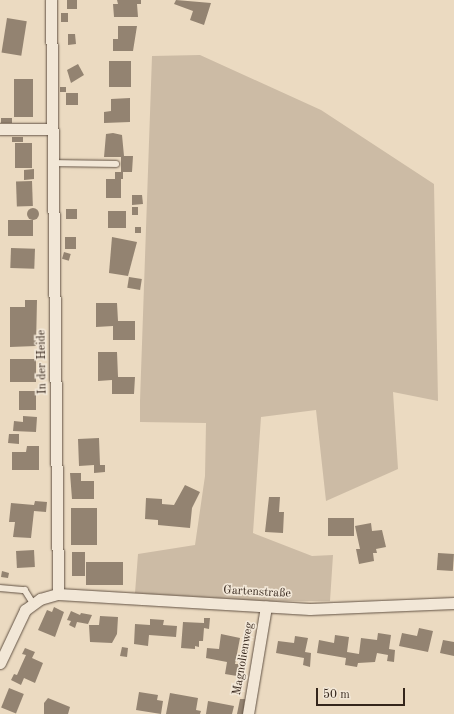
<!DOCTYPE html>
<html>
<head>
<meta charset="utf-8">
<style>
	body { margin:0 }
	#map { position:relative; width:454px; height:714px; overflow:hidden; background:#ebdac1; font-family:"Old Standard TT",serif }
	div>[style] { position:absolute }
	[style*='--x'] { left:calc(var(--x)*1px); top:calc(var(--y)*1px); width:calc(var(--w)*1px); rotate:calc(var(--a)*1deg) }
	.green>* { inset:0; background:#ccbba5 }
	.building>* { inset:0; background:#938371; transform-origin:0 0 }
	.round { border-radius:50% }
	.roads { filter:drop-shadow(0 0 1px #625244) drop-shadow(0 0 1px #625244) }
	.service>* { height:5.5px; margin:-2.75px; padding:0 2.75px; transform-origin:2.75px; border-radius:2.75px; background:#f2e7d7 }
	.minor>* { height:11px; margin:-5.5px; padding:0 5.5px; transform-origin:5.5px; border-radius:5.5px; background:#f2e7d7 }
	span { translate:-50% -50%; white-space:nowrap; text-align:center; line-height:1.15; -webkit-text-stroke:3.5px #f2e7d7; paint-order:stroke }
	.street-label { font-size:12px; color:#34251b }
	.scale { position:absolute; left:316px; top:688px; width:89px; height:18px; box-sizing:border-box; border:2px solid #34251b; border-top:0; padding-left:5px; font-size:12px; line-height:14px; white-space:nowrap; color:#34251b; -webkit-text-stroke:3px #f2e7d7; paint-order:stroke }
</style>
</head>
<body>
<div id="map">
	<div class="green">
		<i style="clip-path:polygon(200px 55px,321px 110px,434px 184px,438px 401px,393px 392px,398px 469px,326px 501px,316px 410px,261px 417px,253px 533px,312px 556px,333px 555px,330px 601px,268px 601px,135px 593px,138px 554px,195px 545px,205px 476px,206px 423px,140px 422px,140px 401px,152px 56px)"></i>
	</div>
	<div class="building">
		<i style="left:67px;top:0;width:10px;height:9px"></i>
		<i style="clip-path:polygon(117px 0,141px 0,141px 4px,137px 4px,138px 17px,114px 17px,113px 4px,118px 4px)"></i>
		<i style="clip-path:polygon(176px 0,211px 3px,204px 25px,190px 20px,193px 11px,174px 4px)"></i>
		<i style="left:61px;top:13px;width:7px;height:9px"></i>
		<i style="left:7px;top:18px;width:20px;height:35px;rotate:9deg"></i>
		<i style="clip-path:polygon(118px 26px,137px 26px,133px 51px,113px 51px,113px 39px,118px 39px)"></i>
		<i style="clip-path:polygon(68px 34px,75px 34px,76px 44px,68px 45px)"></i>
		<i style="left:109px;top:61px;width:22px;height:26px"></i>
		<i style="clip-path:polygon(78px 64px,84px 75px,71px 83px,67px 70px)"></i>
		<i style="left:33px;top:79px;width:38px;height:19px;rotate:90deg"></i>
		<i style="left:60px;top:87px;width:6px;height:5px"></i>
		<i style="left:78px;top:93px;width:12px;height:12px;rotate:90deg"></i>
		<i style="clip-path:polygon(130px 98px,130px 122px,104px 123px,104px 112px,111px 111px,111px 99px)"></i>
		<i style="left:1px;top:118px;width:11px;height:5px"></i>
		<i style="clip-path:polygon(113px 133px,122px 135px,124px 156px,133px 156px,132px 172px,123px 172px,123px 179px,121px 179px,121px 198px,106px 198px,106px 179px,115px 179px,115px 172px,121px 172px,121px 157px,104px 157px,106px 134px)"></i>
		<i style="left:12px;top:137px;width:11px;height:5px"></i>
		<i style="left:15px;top:143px;width:17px;height:25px"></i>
		<i style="clip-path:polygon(34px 169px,34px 179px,24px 180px,24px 170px)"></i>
		<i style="left:32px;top:181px;width:25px;height:16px;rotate:88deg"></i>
		<i style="clip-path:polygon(132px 195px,142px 195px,143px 204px,132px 205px)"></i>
		<i style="left:132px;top:207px;width:6px;height:8px"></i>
		<i class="round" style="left:27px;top:208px;width:12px;height:12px"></i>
		<i style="left:66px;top:209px;width:11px;height:10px"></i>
		<i style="left:108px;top:211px;width:18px;height:17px"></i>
		<i style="left:33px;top:220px;width:16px;height:25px;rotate:90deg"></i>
		<i style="left:135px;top:227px;width:6px;height:6px"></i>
		<i style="left:65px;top:237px;width:11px;height:12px"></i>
		<i style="clip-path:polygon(112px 237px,137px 242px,128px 276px,109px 273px)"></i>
		<i style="left:11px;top:248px;width:24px;height:20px;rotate:2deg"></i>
		<i style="left:64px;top:252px;width:7px;height:7px;rotate:16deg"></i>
		<i style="left:129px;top:277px;width:13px;height:11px;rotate:9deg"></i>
		<i style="clip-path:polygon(25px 300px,37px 300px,36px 346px,10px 347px,10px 307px,25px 307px)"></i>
		<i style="clip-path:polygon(96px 303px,117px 303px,118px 321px,135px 321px,135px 340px,113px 340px,113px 326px,96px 327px)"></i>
		<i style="clip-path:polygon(98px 352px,117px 352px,118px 377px,135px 377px,134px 394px,112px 394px,112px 380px,98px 381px)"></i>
		<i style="left:10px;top:359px;width:26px;height:23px"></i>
		<i style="left:19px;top:391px;width:17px;height:19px"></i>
		<i style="clip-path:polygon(23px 416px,37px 417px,36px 432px,13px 431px,14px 421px,23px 422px)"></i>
		<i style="clip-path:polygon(9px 434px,19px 434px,19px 444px,8px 443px)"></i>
		<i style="clip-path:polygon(99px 438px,100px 465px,105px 465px,105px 472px,94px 473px,94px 465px,79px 466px,78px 439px)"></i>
		<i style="clip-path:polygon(27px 446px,39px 446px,39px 470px,12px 470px,12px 452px,26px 452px)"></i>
		<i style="clip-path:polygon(70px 473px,81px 473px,81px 481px,94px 481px,94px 499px,72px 499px)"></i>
		<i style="clip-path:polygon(185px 485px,200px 492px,192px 508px,190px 528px,158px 525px,158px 520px,145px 519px,146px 498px,162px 499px,162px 504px,174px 505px)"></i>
		<i style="clip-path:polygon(269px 497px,280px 497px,279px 512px,284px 512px,283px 533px,265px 532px)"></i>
		<i style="clip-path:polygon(35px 501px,47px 502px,46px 512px,34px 511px,31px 538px,13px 537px,15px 522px,9px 522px,11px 503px,34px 505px)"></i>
		<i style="left:71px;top:508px;width:26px;height:37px"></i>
		<i style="left:328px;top:518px;width:26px;height:18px"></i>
		<i style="clip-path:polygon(371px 523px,372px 531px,382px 530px,386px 547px,376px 549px,377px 553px,373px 553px,374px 561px,359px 564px,356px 549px,360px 549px,355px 526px)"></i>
		<i style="left:34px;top:550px;width:17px;height:18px;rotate:87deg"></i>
		<i style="left:72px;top:552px;width:13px;height:24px"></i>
		<i style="left:438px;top:553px;width:16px;height:17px;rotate:4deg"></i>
		<i style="left:123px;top:562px;width:23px;height:37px;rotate:90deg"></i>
		<i style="clip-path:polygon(2px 571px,9px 573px,8px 578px,1px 577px)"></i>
		<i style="clip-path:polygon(54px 607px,64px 612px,55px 637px,38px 630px,47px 610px,52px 612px)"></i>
		<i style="clip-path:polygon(71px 611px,80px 615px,81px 613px,92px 615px,88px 624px,77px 622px,75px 628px,69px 625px,71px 621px,67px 620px)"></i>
		<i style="clip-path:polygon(100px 616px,118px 617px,117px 634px,112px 643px,90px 642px,89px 625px,99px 625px)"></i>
		<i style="clip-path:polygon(204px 618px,210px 618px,209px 629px,204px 628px,203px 641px,199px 641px,199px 647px,195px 646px,195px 649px,181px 648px,183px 622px,204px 623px)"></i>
		<i style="clip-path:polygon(150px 619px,164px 620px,163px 625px,177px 626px,176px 637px,149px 635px,148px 646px,134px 644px,135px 624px,150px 625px)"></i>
		<i style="clip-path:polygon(419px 628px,433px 631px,428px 652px,399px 646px,402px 633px,417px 636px)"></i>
		<i style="clip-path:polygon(378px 633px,391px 635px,389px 649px,395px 650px,394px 662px,387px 661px,388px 655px,377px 653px,375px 662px,358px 663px,357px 667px,345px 665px,346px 658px,317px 653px,319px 640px,334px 643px,335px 635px,349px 637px,347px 652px,359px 654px,361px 638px,377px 640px)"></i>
		<i style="clip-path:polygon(221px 634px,240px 638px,235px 664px,239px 664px,237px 676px,225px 674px,227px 662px,206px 658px,207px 648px,219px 649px)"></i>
		<i style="clip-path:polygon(295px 636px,308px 638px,305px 652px,311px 653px,310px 667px,303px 665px,304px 658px,276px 653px,278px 641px,294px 643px)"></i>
		<i style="clip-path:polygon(443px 640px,454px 642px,454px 656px,440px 653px)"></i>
		<i style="clip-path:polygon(122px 647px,128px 648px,127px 657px,120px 656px)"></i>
		<i style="clip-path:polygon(25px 648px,35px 652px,32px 658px,43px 663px,35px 683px,24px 678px,21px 685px,11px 680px,14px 674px,17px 675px,21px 666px,26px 655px,22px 654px)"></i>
		<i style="left:9px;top:688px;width:16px;height:21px;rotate:22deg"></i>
		<i style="clip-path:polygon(139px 692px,158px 695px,157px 700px,163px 701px,161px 714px,136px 710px)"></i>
		<i style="clip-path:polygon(170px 693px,198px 698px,196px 710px,201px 711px,200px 714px,166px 714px)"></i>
		<i style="clip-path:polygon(48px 698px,70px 707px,68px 714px,44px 714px,44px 703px)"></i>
		<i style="clip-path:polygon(240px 699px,245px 699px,243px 714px,237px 714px)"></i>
		<i style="clip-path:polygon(208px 701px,234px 706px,232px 714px,206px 714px)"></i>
	</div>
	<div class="roads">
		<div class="service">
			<i style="--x:53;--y:163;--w:63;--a:0.9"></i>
			<i style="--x:0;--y:588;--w:25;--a:5"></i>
			<i style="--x:25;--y:590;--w:15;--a:58"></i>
		</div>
		<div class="minor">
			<i style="--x:51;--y:0;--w:594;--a:89.32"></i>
			<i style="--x:0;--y:129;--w:52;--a:0"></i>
			<i style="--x:0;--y:663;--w:59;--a:-64.7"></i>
			<i style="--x:25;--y:610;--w:19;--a:-36"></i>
			<i style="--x:40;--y:599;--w:19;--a:-16"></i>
			<i style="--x:58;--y:594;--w:252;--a:3.4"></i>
			<i style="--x:310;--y:609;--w:144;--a:-2.4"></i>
			<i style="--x:248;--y:714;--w:109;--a:-80.5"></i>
		</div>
	</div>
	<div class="street-label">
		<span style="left:43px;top:362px;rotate:-91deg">In der Heide</span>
		<span style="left:257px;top:593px;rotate:3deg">Gartenstraße</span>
		<span style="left:244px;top:659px;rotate:-80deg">Magnolienweg</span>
	</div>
	<div class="scale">50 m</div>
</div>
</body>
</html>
